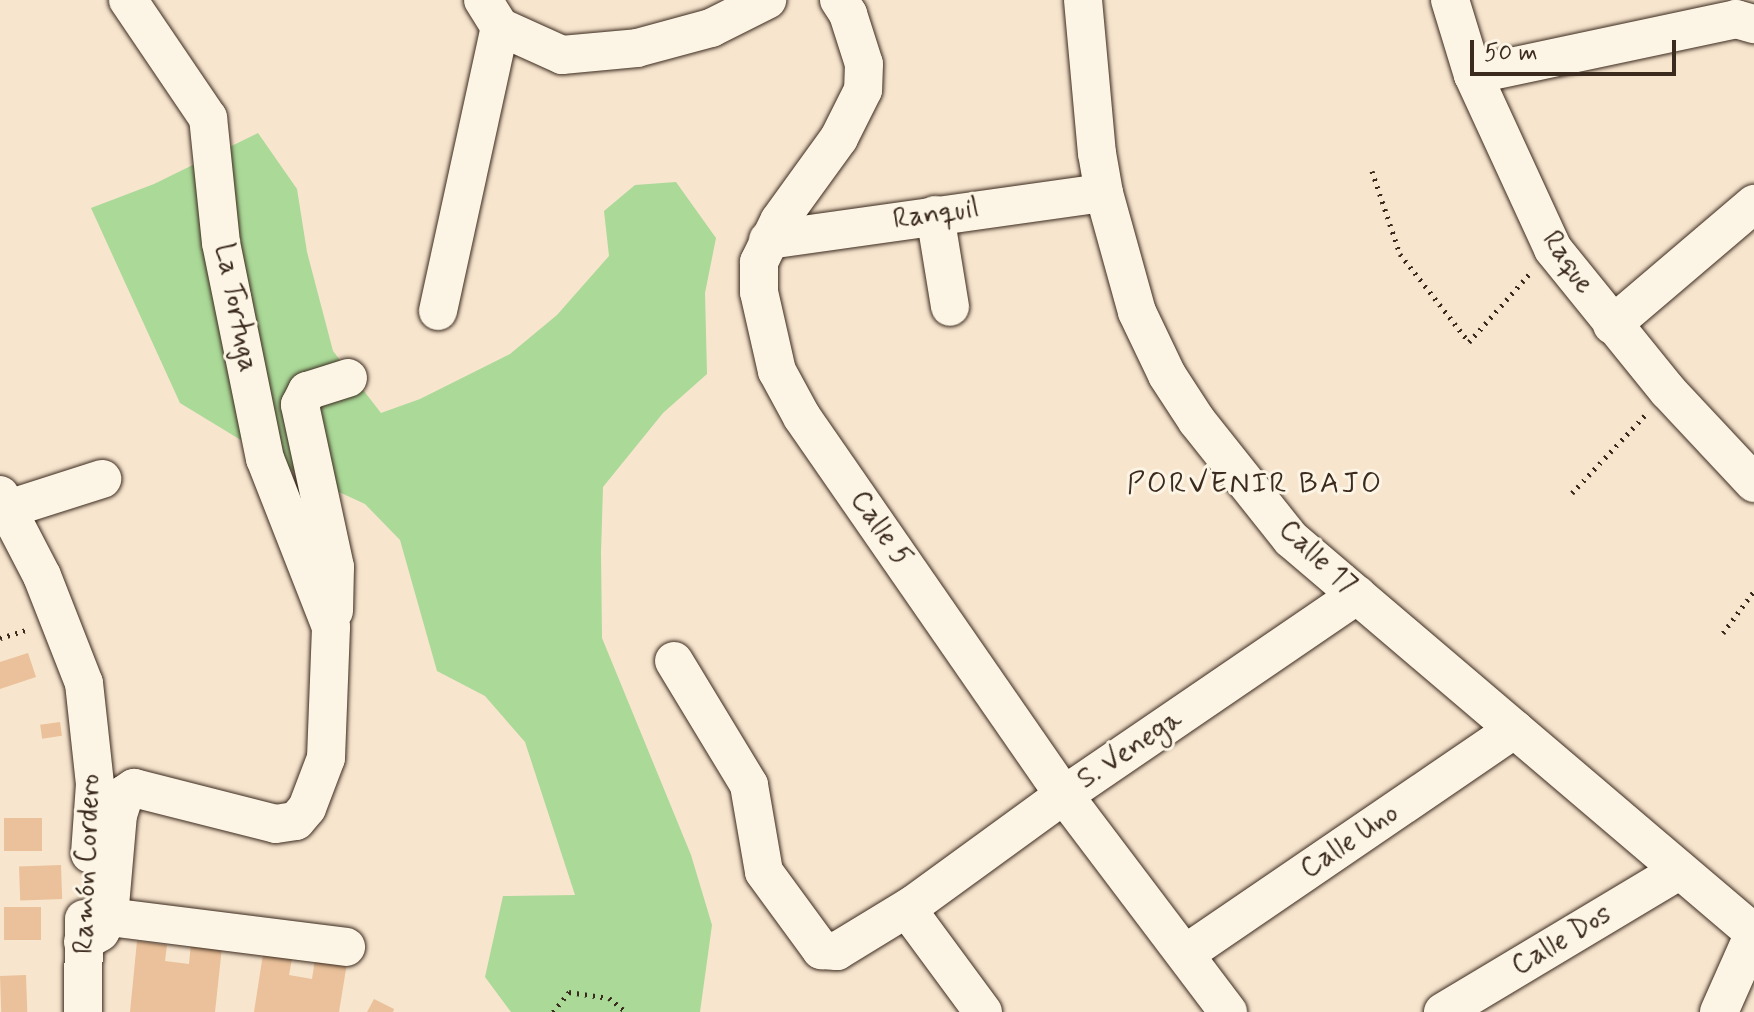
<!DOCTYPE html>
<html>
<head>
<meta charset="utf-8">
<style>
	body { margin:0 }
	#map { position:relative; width:1754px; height:1012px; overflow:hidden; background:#f7e5ce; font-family:Mynerve,sans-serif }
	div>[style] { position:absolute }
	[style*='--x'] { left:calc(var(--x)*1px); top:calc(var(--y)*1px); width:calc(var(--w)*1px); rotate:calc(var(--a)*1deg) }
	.green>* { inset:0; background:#aad998 }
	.building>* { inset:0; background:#eac19a; transform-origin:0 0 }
	.path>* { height:5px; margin-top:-2.5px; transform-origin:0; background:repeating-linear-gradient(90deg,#3b2a1e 0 2px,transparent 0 8px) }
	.roads { filter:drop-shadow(0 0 2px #3b2a1e) drop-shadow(0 0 2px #3b2a1e) }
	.minor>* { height:38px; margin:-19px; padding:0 19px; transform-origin:19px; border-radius:19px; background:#fcf5e5 }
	span { translate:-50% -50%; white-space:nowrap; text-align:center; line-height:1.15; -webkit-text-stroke:6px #fcf5e5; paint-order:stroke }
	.street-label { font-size:28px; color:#3b2a1e }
	.neighbourhood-label { font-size:30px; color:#3b2a1e; letter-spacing:2px }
	.scale { position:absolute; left:1470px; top:40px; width:206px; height:36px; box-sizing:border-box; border:4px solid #3b2a1e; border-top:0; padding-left:10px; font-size:24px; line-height:28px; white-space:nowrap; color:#3b2a1e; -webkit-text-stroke:6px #fcf5e5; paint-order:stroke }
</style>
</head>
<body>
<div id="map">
	<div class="green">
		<i style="clip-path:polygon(258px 133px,297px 189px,307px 252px,333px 351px,381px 413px,420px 399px,510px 354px,557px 315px,609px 256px,604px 211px,635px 185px,676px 182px,716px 238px,705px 293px,707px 374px,663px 413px,603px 487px,601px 553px,602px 638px,691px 855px,712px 925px,700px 1012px,511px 1012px,485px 977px,503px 896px,575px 895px,525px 742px,485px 696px,437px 671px,400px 540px,365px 504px,285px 467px,180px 403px,91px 208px,154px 184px)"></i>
	</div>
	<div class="building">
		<i style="clip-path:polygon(28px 653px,36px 677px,0 689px,0 662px)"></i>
		<i style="left:60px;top:722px;width:14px;height:20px;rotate:82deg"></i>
		<i style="left:4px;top:818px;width:38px;height:33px"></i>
		<i style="left:61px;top:865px;width:34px;height:42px;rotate:88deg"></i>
		<i style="left:4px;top:907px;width:37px;height:33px"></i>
		<i style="clip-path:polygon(137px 941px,167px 945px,165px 961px,189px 964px,191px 943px,222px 947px,215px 1012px,130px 1012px)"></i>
		<i style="clip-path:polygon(263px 954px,292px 959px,289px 975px,312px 979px,315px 959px,347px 963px,339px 1012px,254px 1012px)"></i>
		<i style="left:26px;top:975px;width:37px;height:26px;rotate:88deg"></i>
		<i style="clip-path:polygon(374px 999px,394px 1009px,393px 1012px,367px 1012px)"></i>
	</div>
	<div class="path">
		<i style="--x:1372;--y:171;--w:88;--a:71.4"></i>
		<i style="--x:1400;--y:254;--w:112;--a:51.9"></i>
		<i style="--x:1469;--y:342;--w:95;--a:-48.4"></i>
		<i style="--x:1572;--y:493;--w:111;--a:-46.8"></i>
		<i style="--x:1723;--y:633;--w:52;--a:-53.6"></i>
		<i style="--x:0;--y:638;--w:31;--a:-17"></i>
		<i style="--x:553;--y:1012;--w:26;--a:-51"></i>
		<i style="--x:569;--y:992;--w:40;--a:8.5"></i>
		<i style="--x:609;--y:998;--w:22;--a:39"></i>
	</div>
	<div class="roads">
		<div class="minor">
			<i style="--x:483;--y:0;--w:32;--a:58"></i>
			<i style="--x:500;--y:27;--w:68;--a:24.3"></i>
			<i style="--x:562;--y:55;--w:75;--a:-5.3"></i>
			<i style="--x:637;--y:48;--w:77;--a:-15.1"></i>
			<i style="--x:711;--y:28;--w:63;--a:-26.6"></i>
			<i style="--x:839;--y:0;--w:17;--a:57"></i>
			<i style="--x:848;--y:14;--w:52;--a:72.3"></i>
			<i style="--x:864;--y:64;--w:26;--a:92"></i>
			<i style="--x:863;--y:90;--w:54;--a:116.6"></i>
			<i style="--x:839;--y:138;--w:102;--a:125.9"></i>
			<i style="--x:779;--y:221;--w:46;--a:116"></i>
			<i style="--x:759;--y:262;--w:30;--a:90"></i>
			<i style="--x:759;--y:292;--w:81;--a:77.2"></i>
			<i style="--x:777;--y:371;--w:52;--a:61.5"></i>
			<i style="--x:802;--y:417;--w:460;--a:55.3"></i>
			<i style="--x:1064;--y:795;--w:272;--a:52.9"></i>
			<i style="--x:1083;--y:0;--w:154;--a:84.8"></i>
			<i style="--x:1097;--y:153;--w:41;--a:80.1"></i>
			<i style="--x:1104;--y:193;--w:123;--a:74.5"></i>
			<i style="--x:1137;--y:312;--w:70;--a:64.5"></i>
			<i style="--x:1167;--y:375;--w:55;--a:56.9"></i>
			<i style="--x:1197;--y:421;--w:151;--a:51.5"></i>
			<i style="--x:1291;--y:539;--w:608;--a:40.4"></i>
			<i style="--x:1450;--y:0;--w:78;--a:73"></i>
			<i style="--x:1473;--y:75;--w:192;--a:65.3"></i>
			<i style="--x:1553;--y:249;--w:183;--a:51"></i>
			<i style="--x:1668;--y:391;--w:126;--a:46.9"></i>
			<i style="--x:1473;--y:75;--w:269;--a:-12"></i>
			<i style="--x:1736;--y:19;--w:19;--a:16"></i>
			<i style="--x:935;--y:215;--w:93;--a:80.7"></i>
			<i style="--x:768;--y:240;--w:339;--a:-8"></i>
			<i style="--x:438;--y:311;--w:291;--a:-77.7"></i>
			<i style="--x:1612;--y:325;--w:187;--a:-40.4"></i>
			<i style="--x:0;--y:495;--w:91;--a:62.6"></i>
			<i style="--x:42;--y:576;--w:115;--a:68.6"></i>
			<i style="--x:84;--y:683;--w:102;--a:83.8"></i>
			<i style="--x:95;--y:784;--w:70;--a:94.1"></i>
			<i style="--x:8;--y:509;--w:99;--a:-17.7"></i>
			<i style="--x:334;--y:611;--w:44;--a:-88.7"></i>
			<i style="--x:335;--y:567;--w:166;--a:-102.2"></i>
			<i style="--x:300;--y:405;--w:16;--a:-63"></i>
			<i style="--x:307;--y:391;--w:43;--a:-17.6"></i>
			<i style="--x:674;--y:661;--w:145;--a:58.8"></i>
			<i style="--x:749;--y:785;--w:88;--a:80.2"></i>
			<i style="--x:764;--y:872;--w:97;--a:53.8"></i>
			<i style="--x:821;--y:950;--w:16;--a:4"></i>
			<i style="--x:837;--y:951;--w:90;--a:-31.4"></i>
			<i style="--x:109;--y:917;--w:239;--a:7.2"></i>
			<i style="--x:83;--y:942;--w:20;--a:-30"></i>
			<i style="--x:100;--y:932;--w:17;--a:-59"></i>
			<i style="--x:109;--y:917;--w:102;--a:-85"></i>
			<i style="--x:118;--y:815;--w:22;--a:-72"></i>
			<i style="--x:125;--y:794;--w:11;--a:-34"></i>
			<i style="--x:134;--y:788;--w:146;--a:14.2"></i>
			<i style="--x:276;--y:824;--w:20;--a:-9"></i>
			<i style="--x:296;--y:821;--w:17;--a:-50"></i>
			<i style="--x:307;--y:808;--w:53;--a:-69.2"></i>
			<i style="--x:326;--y:758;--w:131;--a:-87.8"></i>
			<i style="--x:331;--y:627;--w:180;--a:-111.4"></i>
			<i style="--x:265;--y:459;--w:220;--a:-101.5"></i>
			<i style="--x:221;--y:243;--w:126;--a:-95.9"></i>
			<i style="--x:208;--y:118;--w:143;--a:-124.1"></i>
			<i style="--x:1185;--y:954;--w:399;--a:-34.3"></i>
			<i style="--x:83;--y:1012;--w:93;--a:-89.4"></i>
			<i style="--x:983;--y:1012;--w:128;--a:-126.4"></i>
			<i style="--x:907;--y:909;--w:194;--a:-36"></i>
			<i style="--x:1064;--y:795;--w:355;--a:-34.3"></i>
			<i style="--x:1443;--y:1012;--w:276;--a:-30.9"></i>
			<i style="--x:1719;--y:1012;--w:86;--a:-66.1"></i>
		</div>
	</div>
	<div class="street-label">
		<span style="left:936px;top:215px;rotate:-8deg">Ranquil</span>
		<span style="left:1567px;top:263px;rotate:56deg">Raque</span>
		<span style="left:235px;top:308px;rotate:79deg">La Tortuga</span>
		<span style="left:880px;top:529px;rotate:55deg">Calle 5</span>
		<span style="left:1317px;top:558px;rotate:43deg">Calle 17</span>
		<span style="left:1130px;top:750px;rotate:-34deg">S. Venega</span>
		<span style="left:1350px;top:842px;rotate:-34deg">Calle Uno</span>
		<span style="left:88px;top:864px;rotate:-88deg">Ramón Cordero</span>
		<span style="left:1562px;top:941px;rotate:-31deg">Calle Dos</span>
	</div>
	<div class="neighbourhood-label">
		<span style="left:1255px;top:484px">PORVENIR BAJO</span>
	</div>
	<div class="scale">50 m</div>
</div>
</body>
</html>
